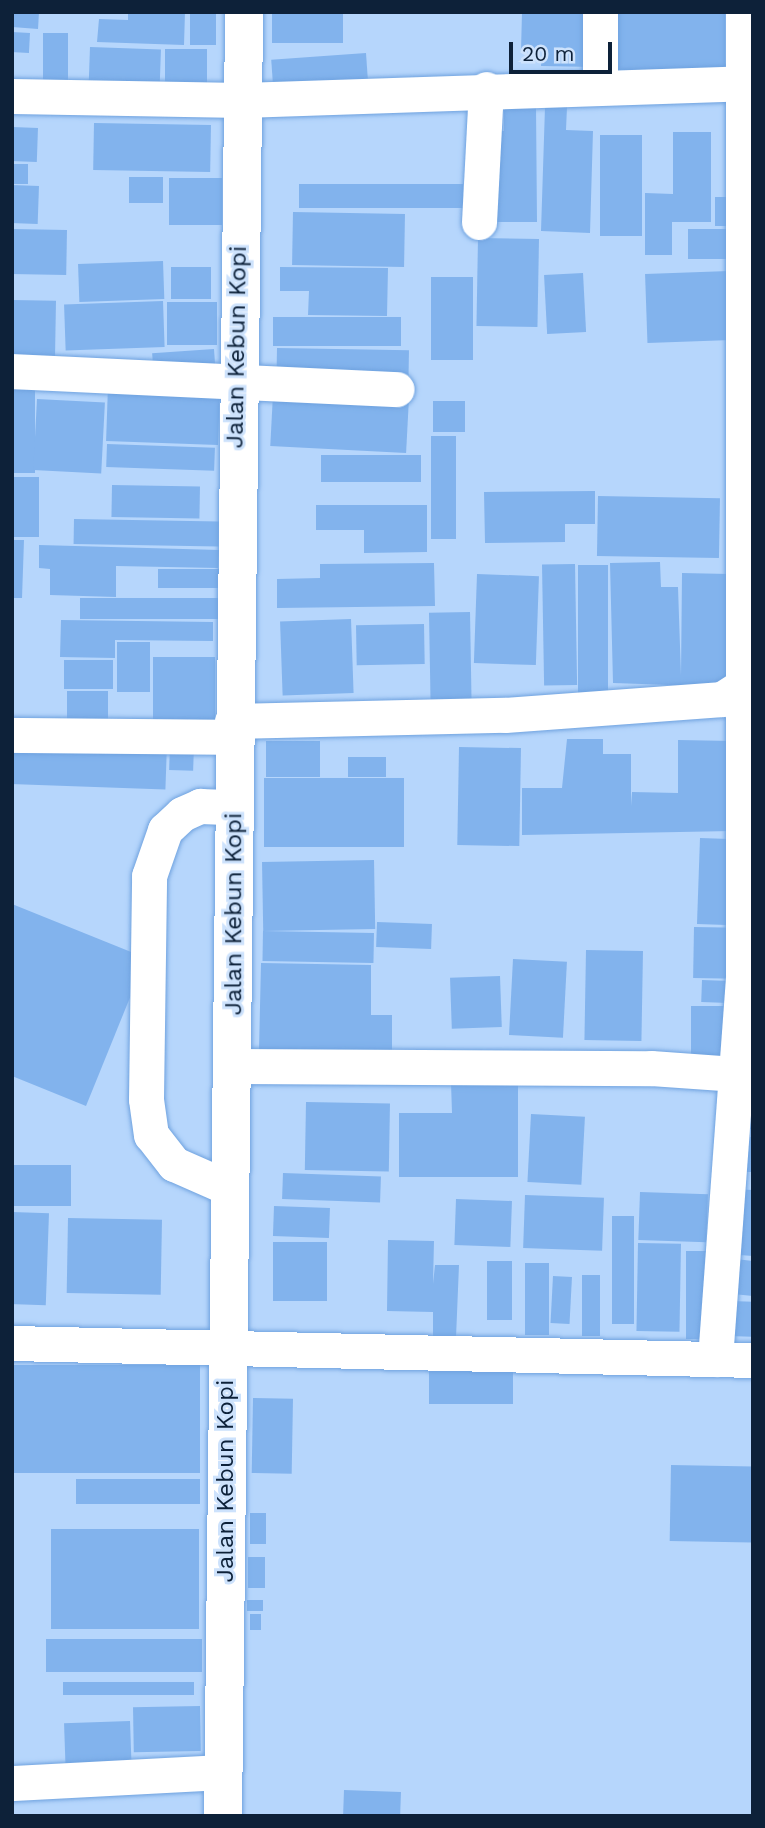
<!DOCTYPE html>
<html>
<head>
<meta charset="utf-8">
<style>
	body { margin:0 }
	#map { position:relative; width:765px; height:1828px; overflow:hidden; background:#b6d6fc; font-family:"Work Sans",sans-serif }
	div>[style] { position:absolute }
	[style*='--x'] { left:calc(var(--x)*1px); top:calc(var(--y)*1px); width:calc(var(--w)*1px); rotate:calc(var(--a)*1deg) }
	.building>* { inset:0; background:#82b3ed; transform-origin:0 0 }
	.roads { filter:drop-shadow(0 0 2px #6fa2df) drop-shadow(0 0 2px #6fa2df) }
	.minor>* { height:35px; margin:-17.5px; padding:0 17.5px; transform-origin:17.5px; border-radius:17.5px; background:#fff }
	.major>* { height:38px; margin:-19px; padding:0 19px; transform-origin:19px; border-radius:19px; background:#fff }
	span { translate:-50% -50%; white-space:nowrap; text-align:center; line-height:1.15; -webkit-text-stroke:6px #cde2fc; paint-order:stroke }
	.street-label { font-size:24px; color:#0d2139 }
	.frame { position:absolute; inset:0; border:14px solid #0d2139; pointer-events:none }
	.scale { position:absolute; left:509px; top:42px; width:103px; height:32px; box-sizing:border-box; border:4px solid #0d2139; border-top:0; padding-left:9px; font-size:21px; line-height:24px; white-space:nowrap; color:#0d2139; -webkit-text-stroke:5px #cde2fc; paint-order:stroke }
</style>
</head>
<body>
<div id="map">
	<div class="building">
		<i style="clip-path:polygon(12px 12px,39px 12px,38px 29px,12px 27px)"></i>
		<i style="clip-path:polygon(128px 12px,185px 12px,184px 45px,97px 42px,99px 19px,128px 20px)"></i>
		<i style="left:190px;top:12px;width:26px;height:33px"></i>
		<i style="left:272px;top:12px;width:71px;height:31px"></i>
		<i style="clip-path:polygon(522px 12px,595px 12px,594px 67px,541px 66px,542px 51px,521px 51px)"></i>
		<i style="left:615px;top:12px;width:110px;height:60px"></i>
		<i style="left:12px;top:32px;width:18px;height:20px;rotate:3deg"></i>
		<i style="left:43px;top:33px;width:25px;height:47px"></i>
		<i style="left:90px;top:47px;width:71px;height:36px;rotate:2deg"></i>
		<i style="left:165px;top:49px;width:42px;height:36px"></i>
		<i style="left:366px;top:53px;width:32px;height:95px;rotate:86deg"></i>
		<i style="clip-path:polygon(536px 106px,537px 222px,489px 222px,488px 131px,504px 131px,504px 107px)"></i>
		<i style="clip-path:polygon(545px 107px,567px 107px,566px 130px,593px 131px,590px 233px,541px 231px)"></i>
		<i style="left:94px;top:123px;width:117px;height:47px;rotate:1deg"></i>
		<i style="left:12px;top:127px;width:26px;height:34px;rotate:2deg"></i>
		<i style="clip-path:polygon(673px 132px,711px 132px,711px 222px,672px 222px,672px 255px,645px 255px,645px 193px,673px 194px)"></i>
		<i style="left:600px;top:135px;width:42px;height:101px"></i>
		<i style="left:12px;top:164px;width:16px;height:20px"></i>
		<i style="left:129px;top:177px;width:34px;height:26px"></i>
		<i style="left:169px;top:178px;width:53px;height:47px"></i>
		<i style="left:463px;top:184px;width:24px;height:164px;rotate:90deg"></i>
		<i style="left:12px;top:185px;width:27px;height:38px;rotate:2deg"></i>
		<i style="left:715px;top:197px;width:21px;height:29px"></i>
		<i style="left:293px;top:212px;width:112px;height:53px;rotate:1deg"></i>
		<i style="left:12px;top:229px;width:55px;height:45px;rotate:1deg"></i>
		<i style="left:737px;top:229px;width:30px;height:49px;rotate:90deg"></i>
		<i style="left:478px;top:238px;width:61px;height:88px;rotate:1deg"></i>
		<i style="left:163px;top:261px;width:38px;height:85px;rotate:88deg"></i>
		<i style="left:171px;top:267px;width:40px;height:32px"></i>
		<i style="clip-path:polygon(280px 267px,388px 268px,387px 316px,308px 315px,309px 291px,280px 291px)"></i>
		<i style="left:729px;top:271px;width:69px;height:84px;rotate:88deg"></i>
		<i style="left:583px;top:273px;width:59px;height:39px;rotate:87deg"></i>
		<i style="left:431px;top:277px;width:42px;height:83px"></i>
		<i style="left:12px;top:300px;width:44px;height:55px;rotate:1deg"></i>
		<i style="left:163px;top:301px;width:46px;height:99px;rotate:88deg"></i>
		<i style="left:167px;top:302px;width:50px;height:43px"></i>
		<i style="left:273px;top:317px;width:128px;height:29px"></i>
		<i style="left:277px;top:348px;width:132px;height:29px;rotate:1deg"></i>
		<i style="left:214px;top:349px;width:15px;height:62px;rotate:86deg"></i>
		<i style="left:108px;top:386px;width:112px;height:55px;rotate:2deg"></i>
		<i style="left:12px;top:390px;width:23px;height:83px"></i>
		<i style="left:273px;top:394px;width:136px;height:52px;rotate:3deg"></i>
		<i style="left:37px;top:399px;width:68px;height:71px;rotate:3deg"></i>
		<i style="left:433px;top:401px;width:32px;height:31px"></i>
		<i style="left:431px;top:436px;width:25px;height:103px"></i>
		<i style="left:107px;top:444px;width:108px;height:23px;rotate:2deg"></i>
		<i style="left:321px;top:455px;width:100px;height:27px"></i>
		<i style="left:12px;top:477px;width:27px;height:60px"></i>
		<i style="left:112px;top:485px;width:88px;height:32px;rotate:1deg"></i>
		<i style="clip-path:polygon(595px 491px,595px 524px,565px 524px,565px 542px,485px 543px,484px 492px)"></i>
		<i style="left:598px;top:496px;width:122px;height:60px;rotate:1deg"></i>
		<i style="clip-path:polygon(316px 505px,427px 505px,427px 552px,364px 553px,364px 530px,316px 530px)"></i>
		<i style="left:74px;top:519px;width:145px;height:25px;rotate:1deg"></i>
		<i style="clip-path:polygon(12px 540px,24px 540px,22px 598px,12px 598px)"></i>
		<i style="clip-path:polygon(39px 545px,219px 550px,218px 568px,116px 566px,116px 597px,50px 595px,50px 569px,39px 568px)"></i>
		<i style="clip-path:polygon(660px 562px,661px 587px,678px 587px,681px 676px,682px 573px,729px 574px,729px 687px,613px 683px,610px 563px)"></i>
		<i style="clip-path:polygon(434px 563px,435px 606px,277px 608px,277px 579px,320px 578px,320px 564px)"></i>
		<i style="left:575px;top:564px;width:121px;height:33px;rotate:89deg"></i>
		<i style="left:578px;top:565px;width:30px;height:129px"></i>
		<i style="left:158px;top:569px;width:62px;height:19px"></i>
		<i style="left:477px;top:574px;width:62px;height:89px;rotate:2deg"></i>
		<i style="left:80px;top:598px;width:141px;height:21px"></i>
		<i style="left:470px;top:612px;width:91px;height:41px;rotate:89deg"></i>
		<i style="left:351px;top:619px;width:74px;height:71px;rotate:88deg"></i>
		<i style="clip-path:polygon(61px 620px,213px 622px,213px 641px,115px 640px,115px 658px,60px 657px)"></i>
		<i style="left:424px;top:624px;width:40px;height:68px;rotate:89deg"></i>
		<i style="left:117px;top:642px;width:33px;height:50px"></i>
		<i style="left:153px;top:657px;width:62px;height:70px"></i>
		<i style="left:64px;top:660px;width:49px;height:29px"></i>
		<i style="left:67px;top:691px;width:41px;height:31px"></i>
		<i style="clip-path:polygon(567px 739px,603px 739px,603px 754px,631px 754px,631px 806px,632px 792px,678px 793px,678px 740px,733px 741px,732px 831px,522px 835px,522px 788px,562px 788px)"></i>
		<i style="left:12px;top:741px;width:155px;height:43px;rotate:2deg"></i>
		<i style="left:266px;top:741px;width:54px;height:36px"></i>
		<i style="left:170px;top:745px;width:24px;height:25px;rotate:2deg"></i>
		<i style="left:459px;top:747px;width:62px;height:98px;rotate:1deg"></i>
		<i style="left:348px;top:757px;width:38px;height:20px"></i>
		<i style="left:264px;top:778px;width:140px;height:69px"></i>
		<i style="left:700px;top:838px;width:37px;height:86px;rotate:2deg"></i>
		<i style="left:374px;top:860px;width:69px;height:112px;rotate:89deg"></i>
		<i style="clip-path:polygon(12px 904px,146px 958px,86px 1106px,12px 1076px)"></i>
		<i style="left:377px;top:922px;width:55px;height:25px;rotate:2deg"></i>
		<i style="left:694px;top:927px;width:44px;height:51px;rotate:1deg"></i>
		<i style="left:263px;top:931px;width:111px;height:30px;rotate:1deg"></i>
		<i style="left:586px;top:950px;width:57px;height:90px;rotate:1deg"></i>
		<i style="left:513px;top:959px;width:54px;height:76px;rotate:3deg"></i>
		<i style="clip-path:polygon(261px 963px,371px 965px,371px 1015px,392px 1015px,392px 1052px,259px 1050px)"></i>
		<i style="left:500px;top:976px;width:51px;height:50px;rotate:88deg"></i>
		<i style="left:702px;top:980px;width:35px;height:22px;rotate:2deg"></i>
		<i style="left:691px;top:1006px;width:38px;height:50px"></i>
		<i style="clip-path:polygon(451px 1083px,518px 1083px,518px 1177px,399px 1177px,399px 1113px,452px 1113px)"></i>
		<i style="clip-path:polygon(748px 1088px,753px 1088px,753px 1129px,745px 1129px)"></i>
		<i style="left:306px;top:1102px;width:84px;height:68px;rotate:1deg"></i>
		<i style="left:531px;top:1114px;width:54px;height:68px;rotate:3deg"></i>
		<i style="left:740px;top:1137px;width:13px;height:35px"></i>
		<i style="left:71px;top:1165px;width:41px;height:59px;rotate:90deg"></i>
		<i style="left:283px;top:1173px;width:98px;height:26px;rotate:2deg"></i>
		<i style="clip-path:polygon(730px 1189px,753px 1190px,753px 1256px,726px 1254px)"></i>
		<i style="left:640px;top:1192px;width:68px;height:48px;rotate:2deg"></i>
		<i style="left:525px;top:1195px;width:79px;height:53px;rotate:2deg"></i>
		<i style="left:456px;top:1199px;width:56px;height:46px;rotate:2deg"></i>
		<i style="left:274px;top:1206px;width:56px;height:30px;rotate:2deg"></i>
		<i style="left:12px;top:1212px;width:37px;height:92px;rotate:2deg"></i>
		<i style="left:612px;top:1216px;width:22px;height:108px"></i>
		<i style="left:68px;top:1218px;width:94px;height:75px;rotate:1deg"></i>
		<i style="clip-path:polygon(388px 1240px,434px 1241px,433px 1284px,435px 1265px,459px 1265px,456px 1338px,433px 1337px,433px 1312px,387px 1311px)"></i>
		<i style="left:273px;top:1242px;width:54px;height:59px"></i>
		<i style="left:638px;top:1243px;width:43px;height:88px;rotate:1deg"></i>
		<i style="left:686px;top:1251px;width:24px;height:88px"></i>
		<i style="clip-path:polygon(727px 1258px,753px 1261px,753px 1296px,723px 1293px)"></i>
		<i style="left:487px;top:1261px;width:25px;height:59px"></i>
		<i style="left:525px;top:1263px;width:24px;height:72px"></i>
		<i style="left:582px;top:1275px;width:18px;height:61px"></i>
		<i style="left:553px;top:1276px;width:19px;height:47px;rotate:3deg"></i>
		<i style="left:730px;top:1301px;width:23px;height:35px;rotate:2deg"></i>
		<i style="left:12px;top:1365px;width:188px;height:108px"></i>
		<i style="left:513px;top:1366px;width:38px;height:84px;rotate:90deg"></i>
		<i style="left:253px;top:1398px;width:40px;height:75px;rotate:1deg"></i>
		<i style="left:671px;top:1465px;width:82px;height:76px;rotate:1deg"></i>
		<i style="left:76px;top:1479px;width:124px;height:25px"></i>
		<i style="left:250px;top:1513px;width:16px;height:31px"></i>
		<i style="left:51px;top:1529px;width:148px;height:100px"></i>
		<i style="left:248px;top:1557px;width:17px;height:31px"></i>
		<i style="left:247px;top:1600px;width:16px;height:11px"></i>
		<i style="left:250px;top:1614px;width:11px;height:16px"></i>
		<i style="left:46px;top:1639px;width:156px;height:33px"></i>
		<i style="left:63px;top:1682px;width:131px;height:13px"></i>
		<i style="left:200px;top:1706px;width:45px;height:67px;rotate:89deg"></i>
		<i style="left:130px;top:1721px;width:50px;height:66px;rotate:88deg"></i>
		<i style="left:344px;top:1790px;width:57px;height:26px;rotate:2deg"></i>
	</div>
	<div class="roads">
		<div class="minor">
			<i style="--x:600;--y:87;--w:75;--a:-90"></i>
			<i style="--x:12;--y:96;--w:230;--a:1"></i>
			<i style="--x:242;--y:100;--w:511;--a:-1.91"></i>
			<i style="--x:479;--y:222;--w:133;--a:-87"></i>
			<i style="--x:12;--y:371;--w:385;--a:2.7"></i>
			<i style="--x:232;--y:721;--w:273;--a:-1.3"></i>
			<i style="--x:505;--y:715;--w:218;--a:-4.2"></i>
			<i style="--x:722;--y:699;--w:37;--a:-33"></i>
			<i style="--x:12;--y:735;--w:220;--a:0.5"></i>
			<i style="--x:235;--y:1066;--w:416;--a:0.3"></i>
			<i style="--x:651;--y:1068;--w:84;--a:4.1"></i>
			<i style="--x:231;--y:1189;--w:62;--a:-156.3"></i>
			<i style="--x:174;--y:1164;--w:37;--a:-128"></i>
			<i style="--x:151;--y:1135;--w:36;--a:-98"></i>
			<i style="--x:146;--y:1099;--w:223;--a:-89.2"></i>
			<i style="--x:149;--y:876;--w:49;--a:-70.8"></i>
			<i style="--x:165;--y:830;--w:23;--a:-43"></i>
			<i style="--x:182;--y:814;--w:20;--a:-24"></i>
			<i style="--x:200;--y:806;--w:33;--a:2"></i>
			<i style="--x:12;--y:1343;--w:741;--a:1.31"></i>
			<i style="--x:715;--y:1359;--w:386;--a:-85.8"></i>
			<i style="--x:743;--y:974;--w:962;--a:-90"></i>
			<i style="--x:12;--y:1783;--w:212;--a:-3"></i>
		</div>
		<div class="major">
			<i style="--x:223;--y:1816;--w:1804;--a:-89.33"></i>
		</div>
	</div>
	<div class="street-label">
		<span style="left:237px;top:347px;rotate:-89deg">Jalan Kebun Kopi</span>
		<span style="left:234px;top:914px;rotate:-90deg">Jalan Kebun Kopi</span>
		<span style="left:226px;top:1481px;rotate:-90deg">Jalan Kebun Kopi</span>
	</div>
	<div class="frame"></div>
	<div class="scale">20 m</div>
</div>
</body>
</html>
